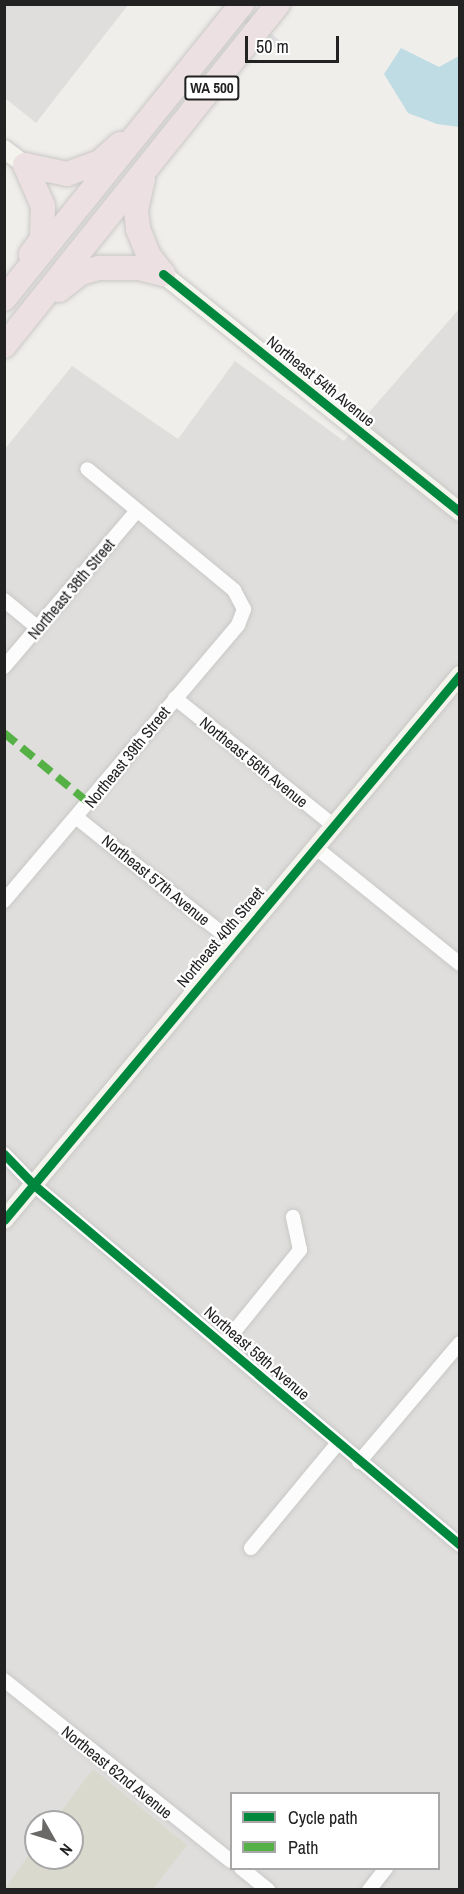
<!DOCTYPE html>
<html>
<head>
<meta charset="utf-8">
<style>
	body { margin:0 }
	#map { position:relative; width:464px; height:1894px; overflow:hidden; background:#f0eeeb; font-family:"Archivo Narrow",sans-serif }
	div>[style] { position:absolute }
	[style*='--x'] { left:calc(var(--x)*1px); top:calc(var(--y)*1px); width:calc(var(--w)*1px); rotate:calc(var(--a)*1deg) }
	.residential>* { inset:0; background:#dfdedc }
	.construction>* { inset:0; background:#d9d9cd }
	.water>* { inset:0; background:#bfdbe3 }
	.pier>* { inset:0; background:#dedddd }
	.roads { filter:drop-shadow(0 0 2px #c9c8c7) drop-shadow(0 0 2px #c9c8c7) }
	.street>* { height:14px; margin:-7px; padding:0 7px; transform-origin:7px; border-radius:7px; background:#fdfcfc }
	.secondary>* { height:18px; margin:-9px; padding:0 9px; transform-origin:9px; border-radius:9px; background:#f4f4ed }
	.highway>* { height:24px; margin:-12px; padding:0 12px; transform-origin:12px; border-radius:12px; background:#ece0e2 }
	.quiet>* { height:8px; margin-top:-4px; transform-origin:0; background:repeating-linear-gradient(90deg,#55b145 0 15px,transparent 0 23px) }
	.cycleway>* { height:9px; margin:-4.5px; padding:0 4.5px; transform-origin:4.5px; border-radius:4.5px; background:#00873e }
	span { translate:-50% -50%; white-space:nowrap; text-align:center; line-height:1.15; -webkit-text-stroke:4.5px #fff; paint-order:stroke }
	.shield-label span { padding:2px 4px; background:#fff; border:2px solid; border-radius:4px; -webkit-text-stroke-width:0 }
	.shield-label { font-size:15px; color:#222; font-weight:700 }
	.street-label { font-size:16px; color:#222 }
	.frame { position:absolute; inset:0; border:6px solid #222; pointer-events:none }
	.legend { position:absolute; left:230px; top:1792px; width:210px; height:78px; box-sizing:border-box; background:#fff; border:2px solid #a7a7a7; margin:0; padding:8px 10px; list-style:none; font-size:18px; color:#222 }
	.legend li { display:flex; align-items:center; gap:12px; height:30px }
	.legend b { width:30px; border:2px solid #a7a7a7 }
	.north { position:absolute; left:24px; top:1810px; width:60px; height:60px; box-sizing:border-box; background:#fff; border:2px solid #a7a7a7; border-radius:50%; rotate:129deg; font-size:16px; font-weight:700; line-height:24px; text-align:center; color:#222 }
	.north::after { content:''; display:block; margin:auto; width:21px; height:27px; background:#6a6968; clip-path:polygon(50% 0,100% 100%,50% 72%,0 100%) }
	.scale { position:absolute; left:245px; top:36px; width:94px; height:27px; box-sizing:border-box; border:3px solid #222; border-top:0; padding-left:8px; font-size:18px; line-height:21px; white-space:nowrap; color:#222; -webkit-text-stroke:4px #fff; paint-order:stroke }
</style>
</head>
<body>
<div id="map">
	<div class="residential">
		<i style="clip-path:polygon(4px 5px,5px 4px,128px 5px,36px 123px,5px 98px)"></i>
		<i style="clip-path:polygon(evenodd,459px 309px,459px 1889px,5px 1889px,4px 450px,72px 366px,178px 439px,235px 361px,344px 441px,459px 309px,231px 1794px,438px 1794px,438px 1868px,231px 1868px,231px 1794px,459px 309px,36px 1822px,72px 1822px,72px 1858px,36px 1858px,36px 1822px)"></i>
	</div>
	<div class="construction">
		<i style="clip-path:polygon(93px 1769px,187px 1845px,153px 1889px,5px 1889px,36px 1844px,36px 1858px,72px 1858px,72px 1822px,53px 1822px)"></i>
	</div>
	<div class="water">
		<i style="clip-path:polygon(401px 48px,439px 67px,459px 56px,459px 127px,437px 124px,408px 113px,384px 74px)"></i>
	</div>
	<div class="pier">
		<i style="clip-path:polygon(221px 5px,235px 5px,284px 44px,279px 51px)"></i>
	</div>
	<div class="roads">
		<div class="street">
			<i style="--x:4;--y:600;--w:44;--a:39.5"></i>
			<i style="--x:4;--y:667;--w:205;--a:-49.6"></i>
			<i style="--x:175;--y:698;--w:203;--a:38.8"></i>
			<i style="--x:77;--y:818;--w:201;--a:38.5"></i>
			<i style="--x:315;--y:847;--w:186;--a:38.9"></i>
			<i style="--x:4;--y:901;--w:362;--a:-49.7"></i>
			<i style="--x:238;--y:625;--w:17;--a:-69"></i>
			<i style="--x:244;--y:609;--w:21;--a:-118"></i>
			<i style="--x:234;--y:590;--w:190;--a:-140.5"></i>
			<i style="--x:4;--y:1154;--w:43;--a:45.9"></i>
			<i style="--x:34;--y:1185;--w:558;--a:40.2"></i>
			<i style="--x:224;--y:1344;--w:121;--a:-51"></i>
			<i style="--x:300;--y:1250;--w:34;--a:-102"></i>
			<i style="--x:359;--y:1462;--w:156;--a:-49.7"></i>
			<i style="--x:251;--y:1548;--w:136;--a:-50.4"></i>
			<i style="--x:4;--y:1680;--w:290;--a:38.6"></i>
			<i style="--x:241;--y:1868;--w:35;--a:39"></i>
			<i style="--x:369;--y:1890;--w:28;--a:-52"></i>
		</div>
		<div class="secondary">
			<i style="--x:4;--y:149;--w:26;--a:37"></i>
			<i style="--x:163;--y:274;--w:381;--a:38.7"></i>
			<i style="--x:4;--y:1220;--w:711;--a:-50.08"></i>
		</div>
		<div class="highway">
			<i style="--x:25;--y:165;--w:43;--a:12.1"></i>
			<i style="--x:67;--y:174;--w:35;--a:-20"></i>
			<i style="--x:100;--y:162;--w:27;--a:-42"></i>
			<i style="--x:25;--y:165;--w:45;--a:66.3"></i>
			<i style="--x:43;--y:206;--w:33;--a:92"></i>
			<i style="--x:42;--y:239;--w:19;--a:126"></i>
			<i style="--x:143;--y:179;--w:32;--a:103"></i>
			<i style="--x:136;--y:210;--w:19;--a:84"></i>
			<i style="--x:138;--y:229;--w:29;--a:68"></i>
			<i style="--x:149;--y:256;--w:23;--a:52"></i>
			<i style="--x:59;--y:290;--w:28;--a:-38"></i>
			<i style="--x:81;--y:273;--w:19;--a:-16"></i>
			<i style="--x:99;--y:268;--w:40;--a:0"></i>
			<i style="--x:139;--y:268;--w:25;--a:14"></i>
			<i style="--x:4;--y:299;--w:379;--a:-51.1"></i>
			<i style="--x:4;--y:346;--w:438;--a:-51.3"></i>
		</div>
	</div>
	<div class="quiet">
		<i style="--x:4;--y:733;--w:110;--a:39.5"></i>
	</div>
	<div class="cycleway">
		<i style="--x:163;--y:274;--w:381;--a:38.7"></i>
		<i style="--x:4;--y:1154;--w:43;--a:45.9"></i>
		<i style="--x:34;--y:1185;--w:558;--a:40.2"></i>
		<i style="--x:4;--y:1220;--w:711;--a:-50.08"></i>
	</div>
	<div class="shield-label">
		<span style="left:212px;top:88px">WA 500</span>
	</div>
	<div class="street-label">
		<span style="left:321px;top:381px;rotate:39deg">Northeast 54th Avenue</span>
		<span style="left:71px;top:589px;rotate:-50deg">Northeast 38th Street</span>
		<span style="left:127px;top:757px;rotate:-51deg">Northeast 39th Street</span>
		<span style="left:254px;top:762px;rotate:39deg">Northeast 56th Avenue</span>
		<span style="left:156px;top:880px;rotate:39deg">Northeast 57th Avenue</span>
		<span style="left:220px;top:937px;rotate:-50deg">Northeast 40th Street</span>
		<span style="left:257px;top:1353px;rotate:41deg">Northeast 59th Avenue</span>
		<span style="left:117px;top:1772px;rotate:39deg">Northeast 62nd Avenue</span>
	</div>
	<div class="frame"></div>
	<ul class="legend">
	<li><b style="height:8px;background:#00873e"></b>Cycle path</li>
	<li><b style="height:8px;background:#55b145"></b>Path</li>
	</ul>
	<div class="north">N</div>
	<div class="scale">50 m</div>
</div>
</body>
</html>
